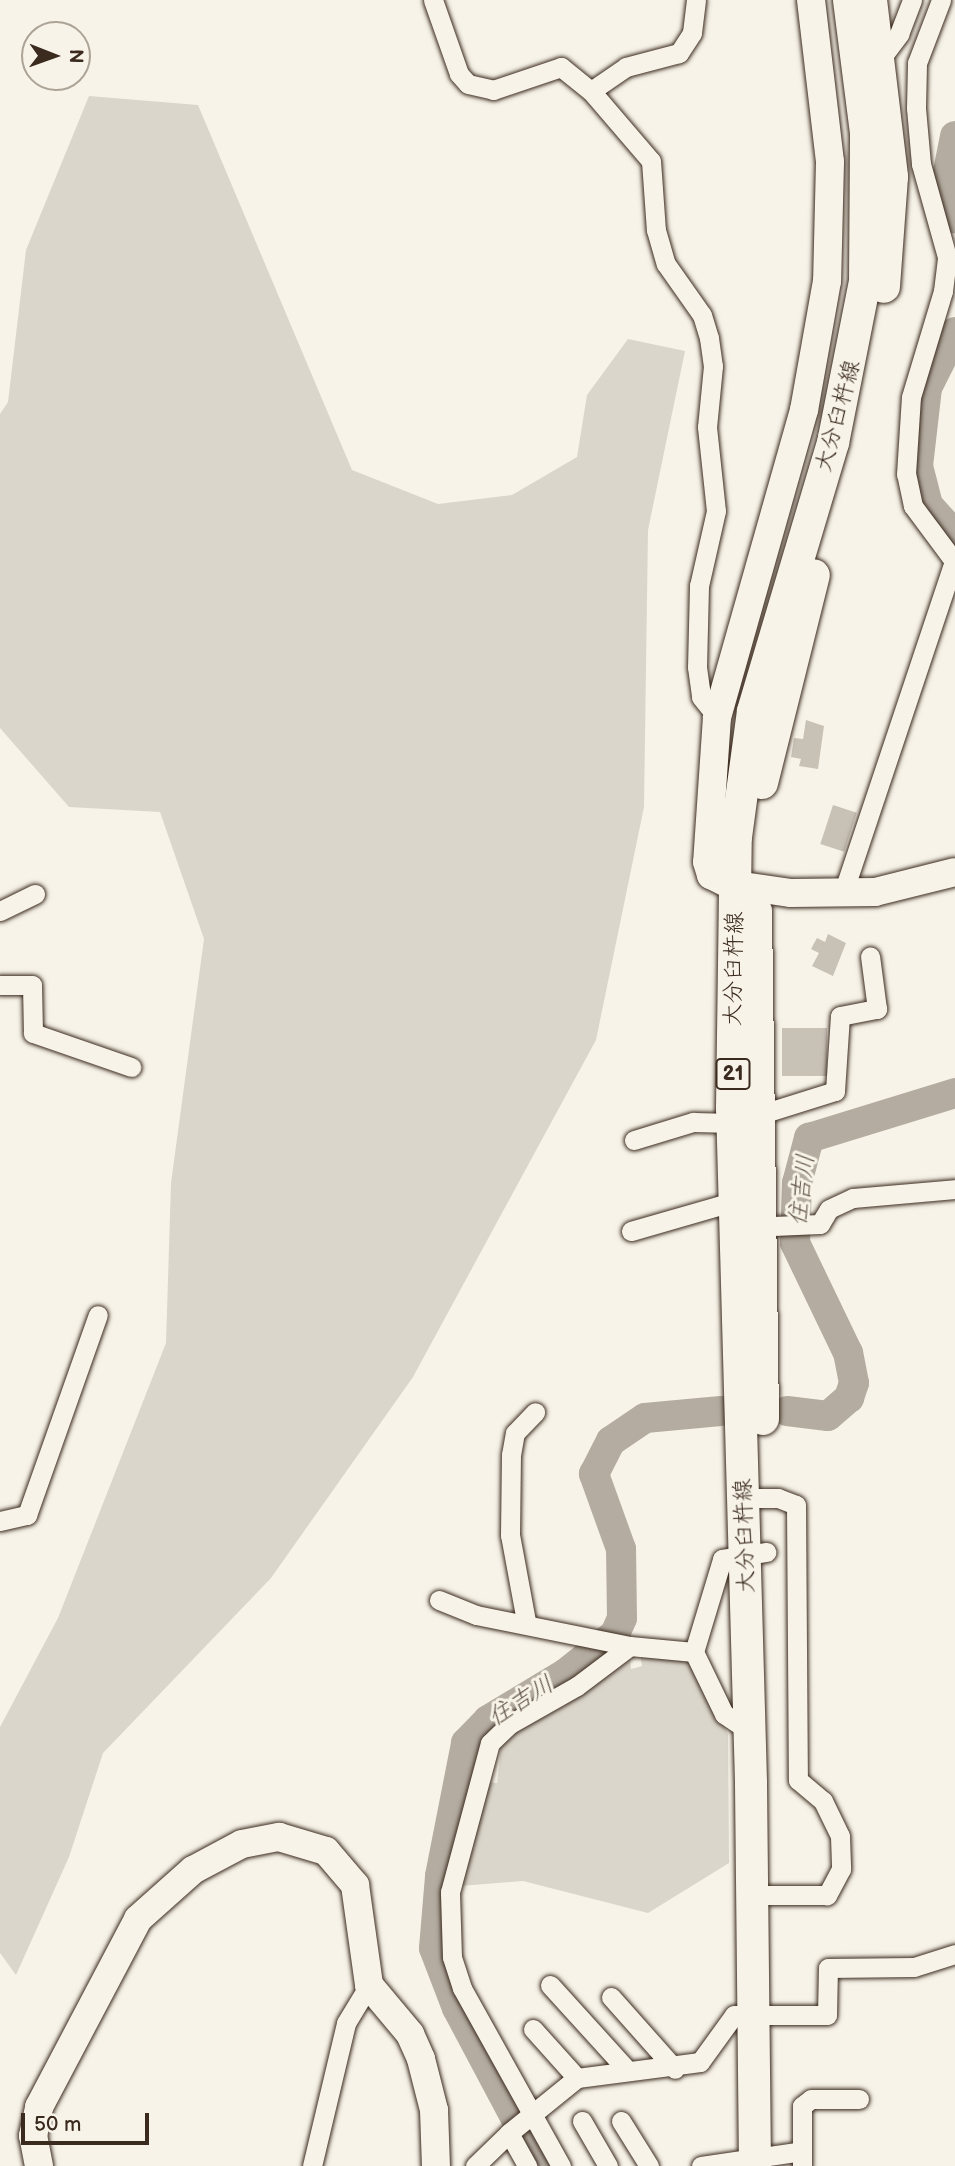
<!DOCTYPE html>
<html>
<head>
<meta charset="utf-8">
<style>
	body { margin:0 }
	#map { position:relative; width:955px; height:2166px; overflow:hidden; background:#f7f3e8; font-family:"Balsamiq Sans","Klee One",sans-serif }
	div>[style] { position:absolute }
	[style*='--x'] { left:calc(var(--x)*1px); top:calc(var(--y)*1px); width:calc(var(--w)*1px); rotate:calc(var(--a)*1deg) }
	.green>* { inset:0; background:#dbd6cb }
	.river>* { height:30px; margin:-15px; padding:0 15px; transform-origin:15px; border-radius:15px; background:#b4aca0 }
	.building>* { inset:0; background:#c8c1b6; transform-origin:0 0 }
	.roads { filter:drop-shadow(0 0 2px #3b2a1e) drop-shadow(0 0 2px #3b2a1e) }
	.street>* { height:19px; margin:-9.5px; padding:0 9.5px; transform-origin:9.5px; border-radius:9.5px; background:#f7f3e8 }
	.secondary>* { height:28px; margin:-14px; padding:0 14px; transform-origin:14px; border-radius:14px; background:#f7f3e8 }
	.primary>* { height:32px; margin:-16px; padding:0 16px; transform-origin:16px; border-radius:16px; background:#f7f3e8 }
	span { translate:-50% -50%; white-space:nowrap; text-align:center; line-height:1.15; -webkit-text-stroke:6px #f7f3e8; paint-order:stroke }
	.shield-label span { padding:2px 5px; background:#f7f3e8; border:2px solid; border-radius:5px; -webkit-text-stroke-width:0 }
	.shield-label { font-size:21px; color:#3b2a1e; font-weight:700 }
	.street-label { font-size:23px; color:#3b2a1e }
	.water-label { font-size:24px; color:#5f5145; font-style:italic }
	.north { position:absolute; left:21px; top:21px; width:70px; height:70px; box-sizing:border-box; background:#f7f3e8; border:2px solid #aca397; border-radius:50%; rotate:91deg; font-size:19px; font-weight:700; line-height:28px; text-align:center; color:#3b2a1e }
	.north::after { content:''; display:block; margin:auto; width:24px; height:32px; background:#3b2a1e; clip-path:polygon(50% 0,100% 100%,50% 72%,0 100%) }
	.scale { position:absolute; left:21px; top:2113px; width:128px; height:32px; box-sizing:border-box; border:4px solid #3b2a1e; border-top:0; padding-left:9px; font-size:21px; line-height:24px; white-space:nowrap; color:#3b2a1e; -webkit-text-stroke:5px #f7f3e8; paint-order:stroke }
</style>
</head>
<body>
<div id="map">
	<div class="green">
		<i style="clip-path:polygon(89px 96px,198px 105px,352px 470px,438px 504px,512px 495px,577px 457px,587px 395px,628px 339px,685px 351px,648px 530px,644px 807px,596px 1040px,413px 1377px,271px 1578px,103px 1753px,69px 1857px,16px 1975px,0 1953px,0 1727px,58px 1618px,166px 1343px,171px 1183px,204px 939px,160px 812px,69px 807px,0 728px,0 414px,8px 402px,26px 250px)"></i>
		<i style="clip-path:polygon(640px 1653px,687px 1658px,728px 1734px,729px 1863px,648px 1913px,523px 1881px,460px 1886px,484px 1782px,497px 1783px,502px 1741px,630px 1658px,631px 1669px,642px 1666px)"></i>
	</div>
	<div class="river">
		<i style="--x:955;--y:136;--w:36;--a:101"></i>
		<i style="--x:948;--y:171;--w:48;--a:81.5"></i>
		<i style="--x:955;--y:332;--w:63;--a:116.6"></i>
		<i style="--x:927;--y:388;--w:79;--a:96.6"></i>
		<i style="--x:918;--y:466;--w:40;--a:75.6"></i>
		<i style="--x:928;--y:505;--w:40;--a:48"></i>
		<i style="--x:787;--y:1411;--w:41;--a:7"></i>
		<i style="--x:828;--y:1416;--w:28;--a:-41"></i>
		<i style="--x:849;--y:1398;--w:16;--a:-72"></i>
		<i style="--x:854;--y:1383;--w:31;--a:-101"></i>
		<i style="--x:848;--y:1353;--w:122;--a:-115.7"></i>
		<i style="--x:795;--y:1243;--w:60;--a:-88.1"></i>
		<i style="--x:797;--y:1183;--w:47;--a:-75.1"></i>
		<i style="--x:809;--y:1138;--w:153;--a:-17.1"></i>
		<i style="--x:541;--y:2166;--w:179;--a:-118"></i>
		<i style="--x:457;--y:2008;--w:64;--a:-111"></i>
		<i style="--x:434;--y:1948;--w:72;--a:-85.2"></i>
		<i style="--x:440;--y:1876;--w:136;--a:-78.9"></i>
		<i style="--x:466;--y:1743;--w:32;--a:-46"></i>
		<i style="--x:488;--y:1720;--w:91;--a:-31.1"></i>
		<i style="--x:566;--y:1673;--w:63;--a:-38.5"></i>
		<i style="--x:615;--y:1634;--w:17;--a:-66"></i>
		<i style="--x:622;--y:1618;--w:69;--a:-90.8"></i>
		<i style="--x:621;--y:1549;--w:80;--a:-109.8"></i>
		<i style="--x:594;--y:1474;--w:37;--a:-63"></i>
		<i style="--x:611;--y:1441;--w:41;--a:-34.1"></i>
		<i style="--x:645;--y:1418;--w:76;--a:-5.3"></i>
	</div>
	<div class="building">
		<i style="clip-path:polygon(806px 720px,824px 726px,818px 769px,799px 766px,801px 759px,791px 757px,794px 738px,803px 739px)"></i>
		<i style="left:833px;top:805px;width:25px;height:41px;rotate:18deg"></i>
		<i style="clip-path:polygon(828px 934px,846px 943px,833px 976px,812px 966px,819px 953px,811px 949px,817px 938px,825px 942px)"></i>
		<i style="left:782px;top:1028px;width:45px;height:48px"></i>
	</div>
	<div class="roads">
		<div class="street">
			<i style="--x:433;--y:0;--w:78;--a:70.6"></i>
			<i style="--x:459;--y:74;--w:13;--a:48"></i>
			<i style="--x:468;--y:84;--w:26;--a:13"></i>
			<i style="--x:493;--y:90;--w:72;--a:-18.7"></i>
			<i style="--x:561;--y:67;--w:38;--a:39"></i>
			<i style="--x:696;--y:0;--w:33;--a:97"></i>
			<i style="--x:692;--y:33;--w:24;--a:123"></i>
			<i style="--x:679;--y:53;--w:55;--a:165.2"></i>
			<i style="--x:626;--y:67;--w:42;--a:145.6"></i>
			<i style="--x:591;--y:91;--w:92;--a:49.4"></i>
			<i style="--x:651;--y:161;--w:69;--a:85.9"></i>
			<i style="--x:656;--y:230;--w:35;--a:74"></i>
			<i style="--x:666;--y:264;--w:62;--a:54.8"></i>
			<i style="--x:702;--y:315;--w:24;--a:73"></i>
			<i style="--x:709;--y:338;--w:28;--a:82"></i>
			<i style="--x:713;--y:366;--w:61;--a:95.6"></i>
			<i style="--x:707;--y:427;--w:84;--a:83.9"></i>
			<i style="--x:716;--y:511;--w:77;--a:102.8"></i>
			<i style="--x:699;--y:586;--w:81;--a:91.4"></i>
			<i style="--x:697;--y:667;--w:30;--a:82"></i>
			<i style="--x:701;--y:697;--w:26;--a:51"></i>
			<i style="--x:876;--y:65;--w:39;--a:-53"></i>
			<i style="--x:899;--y:34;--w:36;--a:-69"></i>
			<i style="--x:843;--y:893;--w:350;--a:-71.5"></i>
			<i style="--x:954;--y:561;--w:69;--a:-126.7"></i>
			<i style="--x:913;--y:506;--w:33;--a:-102"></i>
			<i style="--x:906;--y:474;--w:77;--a:-86.3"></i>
			<i style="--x:911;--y:397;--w:111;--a:-73.2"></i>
			<i style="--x:943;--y:291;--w:34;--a:-83"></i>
			<i style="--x:947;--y:257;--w:97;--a:-105.6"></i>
			<i style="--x:921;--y:164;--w:56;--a:-95.1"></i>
			<i style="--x:916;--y:108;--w:45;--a:-88.7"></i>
			<i style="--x:917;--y:63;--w:67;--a:-69.1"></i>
			<i style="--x:0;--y:911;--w:39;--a:-26"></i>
			<i style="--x:0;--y:985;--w:32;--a:0"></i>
			<i style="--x:32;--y:985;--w:48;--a:88.8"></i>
			<i style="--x:33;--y:1033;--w:104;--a:19.1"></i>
			<i style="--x:634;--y:1140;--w:62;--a:-17"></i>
			<i style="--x:693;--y:1122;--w:40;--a:1.4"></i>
			<i style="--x:733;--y:1123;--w:107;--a:-17.4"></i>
			<i style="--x:835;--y:1091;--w:75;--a:-86.2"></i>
			<i style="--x:840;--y:1016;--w:38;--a:-11"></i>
			<i style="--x:877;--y:1009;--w:53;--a:-97.5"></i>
			<i style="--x:750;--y:1227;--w:70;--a:-2.5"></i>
			<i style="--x:820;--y:1224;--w:17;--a:-59"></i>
			<i style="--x:829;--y:1209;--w:26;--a:-25"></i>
			<i style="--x:853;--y:1198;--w:102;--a:-5"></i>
			<i style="--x:631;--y:1231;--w:108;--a:-16.1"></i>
			<i style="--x:744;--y:1498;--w:34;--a:0"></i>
			<i style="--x:778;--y:1498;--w:19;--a:21"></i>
			<i style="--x:796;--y:1505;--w:275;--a:89.6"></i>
			<i style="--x:798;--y:1780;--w:33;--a:40"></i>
			<i style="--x:823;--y:1801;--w:39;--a:64"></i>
			<i style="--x:840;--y:1836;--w:33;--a:88"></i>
			<i style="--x:841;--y:1869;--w:30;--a:118"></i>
			<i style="--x:827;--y:1895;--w:76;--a:180"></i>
			<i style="--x:0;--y:1521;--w:28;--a:-13"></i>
			<i style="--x:27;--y:1515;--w:212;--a:-70.5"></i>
			<i style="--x:439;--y:1600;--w:40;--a:22"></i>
			<i style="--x:476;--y:1615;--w:157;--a:11.4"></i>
			<i style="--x:630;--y:1646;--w:64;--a:5.4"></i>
			<i style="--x:694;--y:1652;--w:97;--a:-73.2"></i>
			<i style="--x:722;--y:1559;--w:45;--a:-9"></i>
			<i style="--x:526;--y:1621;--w:87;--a:-100.5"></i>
			<i style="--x:510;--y:1535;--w:80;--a:-89.3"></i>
			<i style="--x:511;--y:1455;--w:22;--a:-80"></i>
			<i style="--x:515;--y:1433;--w:29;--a:-46"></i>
			<i style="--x:694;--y:1652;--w:69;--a:64.2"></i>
			<i style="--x:724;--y:1714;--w:30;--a:34"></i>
			<i style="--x:550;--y:1985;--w:116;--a:47.8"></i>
			<i style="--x:611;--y:1997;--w:96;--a:48.4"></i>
			<i style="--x:533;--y:2029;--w:66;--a:48.1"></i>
			<i style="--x:582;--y:2121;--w:52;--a:60"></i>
			<i style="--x:621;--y:2121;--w:53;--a:58.1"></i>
			<i style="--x:509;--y:2133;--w:87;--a:-39"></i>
			<i style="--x:577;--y:2078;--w:124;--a:-7.4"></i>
			<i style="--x:700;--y:2062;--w:58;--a:-54.1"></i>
			<i style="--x:734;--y:2015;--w:93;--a:0"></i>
			<i style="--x:827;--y:2015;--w:47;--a:-88.8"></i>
			<i style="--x:828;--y:1968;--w:86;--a:-0.7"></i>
			<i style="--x:914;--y:1967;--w:43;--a:-17.6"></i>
			<i style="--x:312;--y:2166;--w:147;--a:-76.6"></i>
			<i style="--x:346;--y:2023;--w:44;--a:-58.8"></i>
			<i style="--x:475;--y:2166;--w:47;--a:-44.1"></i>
			<i style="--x:509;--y:2133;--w:38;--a:61"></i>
			<i style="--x:561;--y:2166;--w:204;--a:-119.1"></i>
			<i style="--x:462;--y:1988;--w:33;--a:-108"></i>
			<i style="--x:452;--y:1957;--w:65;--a:-91.8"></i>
			<i style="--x:450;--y:1892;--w:154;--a:-75"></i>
			<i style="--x:490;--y:1743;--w:28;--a:-44"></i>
			<i style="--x:510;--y:1724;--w:77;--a:-29.6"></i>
			<i style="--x:577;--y:1686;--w:66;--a:-37"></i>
			<i style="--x:701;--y:2166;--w:102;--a:-8.4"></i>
			<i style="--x:802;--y:2166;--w:60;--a:-90"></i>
			<i style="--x:802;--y:2106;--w:11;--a:-38"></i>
			<i style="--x:811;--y:2099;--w:48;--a:0"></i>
		</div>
		<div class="secondary">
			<i style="--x:811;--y:0;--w:163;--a:83.3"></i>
			<i style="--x:830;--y:162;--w:119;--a:91.4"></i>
			<i style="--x:827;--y:281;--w:131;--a:100.1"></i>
			<i style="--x:804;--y:410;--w:319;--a:105.8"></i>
			<i style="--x:717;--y:717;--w:145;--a:93.9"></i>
			<i style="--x:707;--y:862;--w:14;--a:73"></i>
			<i style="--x:711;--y:875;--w:20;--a:27"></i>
			<i style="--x:729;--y:884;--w:63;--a:8.3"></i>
			<i style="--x:791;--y:893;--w:84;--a:-0.7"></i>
			<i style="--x:875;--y:892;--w:82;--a:-14"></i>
			<i style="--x:39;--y:2166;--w:31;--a:-101"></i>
			<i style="--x:33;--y:2136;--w:30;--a:-78"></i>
			<i style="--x:39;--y:2107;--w:212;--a:-62.2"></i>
			<i style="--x:138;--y:1919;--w:74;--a:-41.7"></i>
			<i style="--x:193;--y:1870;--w:55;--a:-28"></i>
			<i style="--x:242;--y:1844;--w:38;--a:-11"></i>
			<i style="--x:279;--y:1837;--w:49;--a:16.6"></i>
			<i style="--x:326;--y:1851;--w:45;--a:49.5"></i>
			<i style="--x:355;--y:1885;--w:101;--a:82"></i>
			<i style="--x:369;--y:1985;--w:64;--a:50.1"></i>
			<i style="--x:410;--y:2034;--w:27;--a:66"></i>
			<i style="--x:421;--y:2059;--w:53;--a:75.7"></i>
			<i style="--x:434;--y:2110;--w:56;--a:88"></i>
		</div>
		<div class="primary">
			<i style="--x:871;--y:0;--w:178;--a:83.2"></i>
			<i style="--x:892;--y:177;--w:110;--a:94.2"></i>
			<i style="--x:762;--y:783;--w:214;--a:-76"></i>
			<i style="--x:756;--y:911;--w:508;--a:89.21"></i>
			<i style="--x:755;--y:2166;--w:384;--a:-90.6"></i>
			<i style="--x:751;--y:1782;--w:674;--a:-91.61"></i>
			<i style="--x:732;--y:1108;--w:271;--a:-89.2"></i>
			<i style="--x:736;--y:837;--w:127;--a:-82.3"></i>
			<i style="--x:753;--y:711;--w:280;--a:-73.4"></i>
			<i style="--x:833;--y:443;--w:164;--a:-78.8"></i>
			<i style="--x:865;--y:282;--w:149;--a:-89.6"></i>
			<i style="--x:866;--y:133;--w:134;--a:-97.3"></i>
		</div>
	</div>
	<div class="shield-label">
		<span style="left:733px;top:1074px">21</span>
	</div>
	<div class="street-label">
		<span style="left:838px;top:416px;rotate:-75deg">大分臼杵線</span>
		<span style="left:734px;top:969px;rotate:-89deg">大分臼杵線</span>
		<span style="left:745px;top:1536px;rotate:-92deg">大分臼杵線</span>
	</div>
	<div class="water-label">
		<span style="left:802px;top:1190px;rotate:-83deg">住吉川</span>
		<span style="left:521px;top:1701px;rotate:-32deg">住吉川</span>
	</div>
	<div class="north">N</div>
	<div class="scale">50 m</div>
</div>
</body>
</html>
